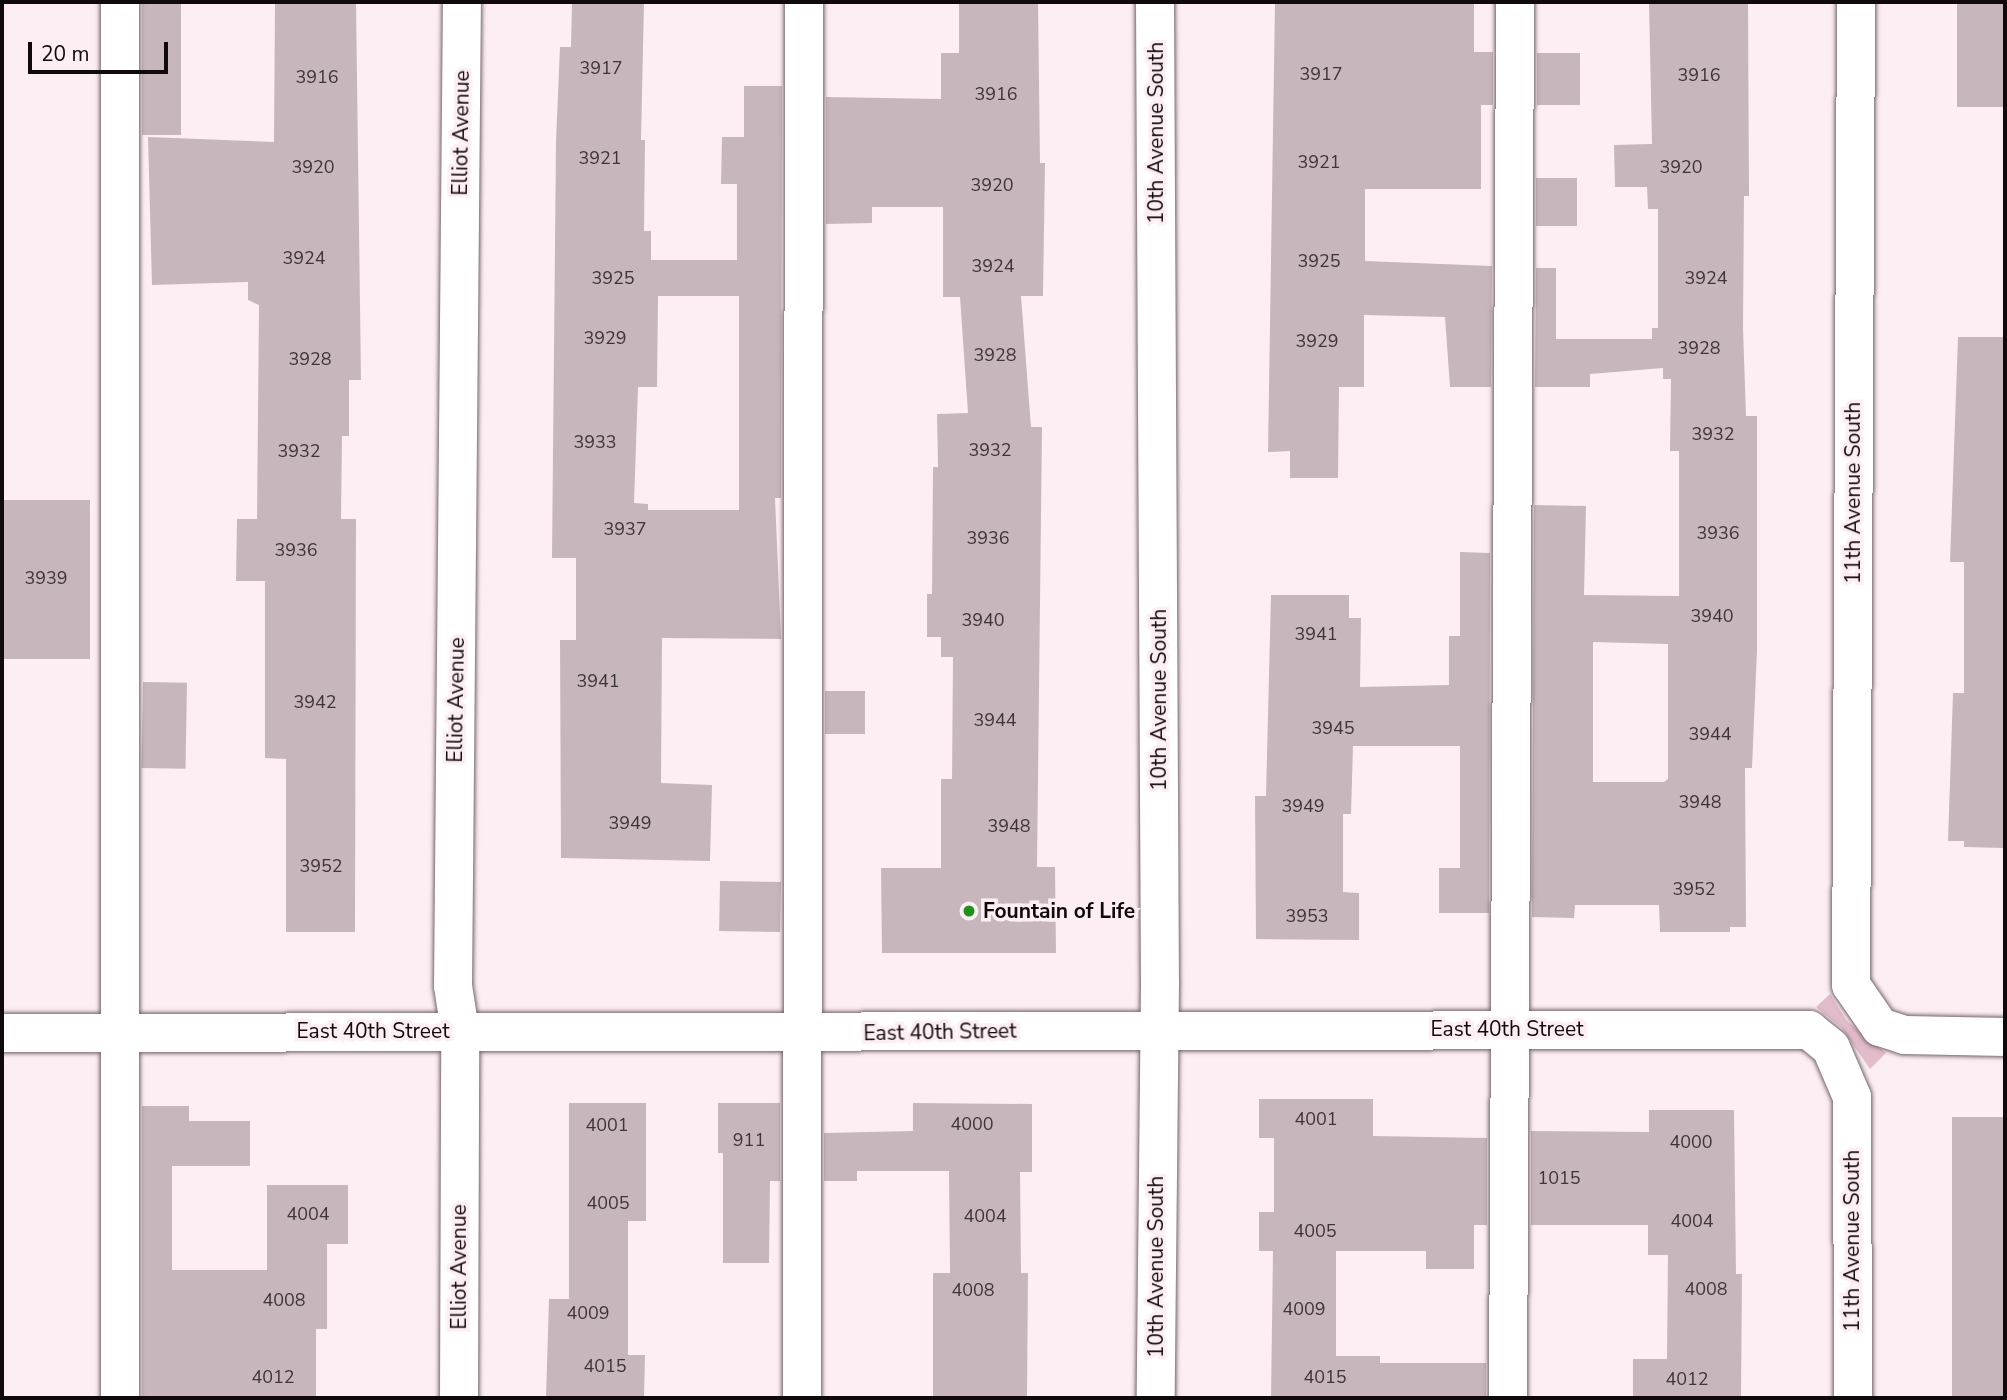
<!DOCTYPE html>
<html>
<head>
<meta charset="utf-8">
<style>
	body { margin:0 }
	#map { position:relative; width:2007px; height:1400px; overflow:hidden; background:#fdeef4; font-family:"Nunito Sans",sans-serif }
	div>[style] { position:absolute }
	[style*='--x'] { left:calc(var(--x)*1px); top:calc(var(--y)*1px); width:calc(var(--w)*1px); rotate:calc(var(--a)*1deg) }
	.green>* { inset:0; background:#e3bccb }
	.building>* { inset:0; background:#c8b6bd; transform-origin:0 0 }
	.roads { filter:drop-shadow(0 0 2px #75656b) drop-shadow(0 0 2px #75656b) }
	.minor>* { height:38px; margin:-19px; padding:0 19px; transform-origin:19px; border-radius:19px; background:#fff }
	.dots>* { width:19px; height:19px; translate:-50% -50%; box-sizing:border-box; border:4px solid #fdeef4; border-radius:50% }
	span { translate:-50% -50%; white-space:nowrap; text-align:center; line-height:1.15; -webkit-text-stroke:7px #fdeef4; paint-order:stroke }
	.number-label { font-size:18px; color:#3e3538 }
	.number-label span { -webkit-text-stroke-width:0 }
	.street-label { font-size:21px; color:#100a0c }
	.poi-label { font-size:21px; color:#100a0c; font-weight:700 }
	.left { translate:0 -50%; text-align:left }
	.frame { position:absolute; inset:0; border:4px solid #100a0c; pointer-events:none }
	.scale { position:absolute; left:28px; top:42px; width:140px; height:32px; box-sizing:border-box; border:4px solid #100a0c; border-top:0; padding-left:9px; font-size:21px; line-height:24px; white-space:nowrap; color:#100a0c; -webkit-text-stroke:5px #fdeef4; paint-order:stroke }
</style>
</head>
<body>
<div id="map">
	<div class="green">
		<i style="clip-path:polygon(1830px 994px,1847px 1021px,1886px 1053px,1870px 1069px,1841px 1027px,1816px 1007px)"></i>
	</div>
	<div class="building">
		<i style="left:142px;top:2px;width:39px;height:133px"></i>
		<i style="clip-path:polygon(275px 2px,356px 2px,361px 380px,349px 380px,349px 436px,342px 436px,341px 519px,356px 519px,355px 932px,286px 932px,286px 759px,265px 758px,265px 581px,236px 581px,237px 519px,257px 519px,259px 305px,248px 300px,248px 282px,152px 285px,148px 137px,274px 142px)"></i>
		<i style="clip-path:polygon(evenodd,572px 2px,644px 2px,641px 140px,645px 140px,644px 231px,651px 231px,651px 260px,737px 260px,737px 184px,721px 184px,722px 137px,744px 137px,744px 86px,782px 86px,781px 498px,775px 498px,781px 639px,662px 638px,661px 783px,712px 785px,710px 861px,561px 858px,560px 640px,576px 640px,576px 558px,552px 558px,556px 141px,560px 47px,571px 47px,572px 2px,658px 296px,739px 296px,739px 510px,648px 510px,648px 504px,634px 503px,638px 387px,657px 387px,658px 296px)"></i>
		<i style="clip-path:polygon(959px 2px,1038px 2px,1040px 163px,1045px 163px,1043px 296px,1021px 296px,1031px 427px,1042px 427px,1037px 867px,1055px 867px,1056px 953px,882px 953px,881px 868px,941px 868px,941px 779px,952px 779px,953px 657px,941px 657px,941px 637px,927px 637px,927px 594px,932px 594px,933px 467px,938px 467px,937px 414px,968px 413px,960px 297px,943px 297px,943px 207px,872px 207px,872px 223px,826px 224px,826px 97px,941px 99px,941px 53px,959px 53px)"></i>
		<i style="clip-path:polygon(1275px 2px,1474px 2px,1474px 52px,1493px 52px,1493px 105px,1481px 105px,1481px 189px,1365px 189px,1365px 261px,1492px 266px,1491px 387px,1450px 387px,1445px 317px,1364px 315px,1364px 387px,1339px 387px,1338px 478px,1290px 478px,1290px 451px,1268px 452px)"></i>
		<i style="clip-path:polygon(evenodd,1649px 2px,1748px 2px,1749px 196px,1744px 196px,1743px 328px,1746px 416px,1757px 416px,1757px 650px,1752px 768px,1745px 768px,1746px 927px,1730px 927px,1730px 932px,1660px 932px,1659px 905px,1575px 905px,1574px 918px,1532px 917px,1534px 505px,1586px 506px,1584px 595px,1679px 596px,1679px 451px,1670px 451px,1671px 379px,1663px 379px,1663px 368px,1590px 374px,1590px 387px,1535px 387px,1536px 268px,1556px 268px,1556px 339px,1652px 339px,1652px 328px,1658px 328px,1658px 209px,1648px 209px,1647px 187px,1615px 187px,1614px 145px,1652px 144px,1649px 2px,1593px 642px,1668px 644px,1668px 779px,1664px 782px,1593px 782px,1593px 642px)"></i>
		<i style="left:1957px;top:2px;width:48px;height:105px"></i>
		<i style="left:1537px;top:53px;width:43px;height:52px"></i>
		<i style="left:1536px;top:178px;width:41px;height:48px"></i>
		<i style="clip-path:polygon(1958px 337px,2005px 337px,2005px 848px,1964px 847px,1964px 841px,1948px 841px,1953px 693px,1964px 693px,1964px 562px,1950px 562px)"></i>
		<i style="left:2px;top:500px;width:88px;height:159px"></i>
		<i style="clip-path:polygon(1460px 552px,1490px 553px,1489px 913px,1439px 913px,1439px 868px,1460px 868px,1460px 746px,1353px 746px,1351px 814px,1343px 814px,1343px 892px,1359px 893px,1359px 940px,1256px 939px,1255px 796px,1266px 796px,1271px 595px,1349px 595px,1349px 618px,1361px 618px,1360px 687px,1449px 685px,1449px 636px,1460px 636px)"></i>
		<i style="left:143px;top:682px;width:44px;height:86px;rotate:1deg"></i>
		<i style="left:865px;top:691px;width:43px;height:40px;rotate:90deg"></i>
		<i style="left:720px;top:881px;width:61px;height:50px;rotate:1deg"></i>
		<i style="clip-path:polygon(1259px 1099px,1373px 1099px,1373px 1136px,1487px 1138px,1487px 1225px,1474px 1225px,1474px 1269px,1426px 1269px,1426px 1251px,1336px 1251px,1336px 1356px,1380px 1356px,1380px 1363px,1486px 1363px,1486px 1398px,1271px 1398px,1273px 1251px,1259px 1251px,1259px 1212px,1274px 1212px,1274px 1138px,1259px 1138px)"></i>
		<i style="clip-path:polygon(569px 1103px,646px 1103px,646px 1221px,628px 1221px,628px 1355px,645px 1355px,644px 1398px,546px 1398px,549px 1299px,569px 1299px)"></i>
		<i style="clip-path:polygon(718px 1103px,780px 1103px,780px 1181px,770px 1181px,769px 1263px,723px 1263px,723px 1153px,718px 1153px)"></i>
		<i style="clip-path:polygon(913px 1103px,1032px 1104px,1032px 1172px,1020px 1172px,1021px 1273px,1028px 1273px,1027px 1398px,933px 1398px,933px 1273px,950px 1273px,949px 1171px,857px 1171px,857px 1181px,824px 1181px,824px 1133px,913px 1131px)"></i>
		<i style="clip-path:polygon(142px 1106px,189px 1106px,189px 1121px,250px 1121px,250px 1166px,172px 1166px,172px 1270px,267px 1270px,267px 1185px,348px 1185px,348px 1244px,327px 1244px,327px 1329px,316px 1329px,316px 1398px,142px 1398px)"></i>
		<i style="clip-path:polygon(1649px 1110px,1734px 1110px,1736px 1274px,1742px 1274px,1741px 1398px,1633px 1398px,1633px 1359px,1667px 1359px,1668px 1255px,1648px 1255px,1648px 1225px,1531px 1225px,1531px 1131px,1649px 1132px)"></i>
		<i style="left:1952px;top:1117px;width:53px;height:281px"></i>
	</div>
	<div class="roads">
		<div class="minor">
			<i style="--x:1155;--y:2;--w:980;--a:89.71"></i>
			<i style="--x:1160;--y:982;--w:416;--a:90.6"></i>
			<i style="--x:1856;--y:2;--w:983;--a:90.29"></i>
			<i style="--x:1851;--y:985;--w:51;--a:55.4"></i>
			<i style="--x:1880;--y:1027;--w:26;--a:18"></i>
			<i style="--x:1905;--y:1035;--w:100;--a:1.1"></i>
			<i style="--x:2;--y:1033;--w:1807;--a:-0.1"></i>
			<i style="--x:1809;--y:1030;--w:28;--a:39"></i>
			<i style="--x:1831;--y:1048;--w:53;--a:66.8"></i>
			<i style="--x:1852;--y:1097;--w:301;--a:89.8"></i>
			<i style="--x:120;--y:1398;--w:1396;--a:-90"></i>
			<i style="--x:459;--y:1398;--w:367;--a:-89.8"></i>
			<i style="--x:460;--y:1031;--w:46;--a:-98.8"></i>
			<i style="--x:453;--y:986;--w:984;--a:-89.48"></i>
			<i style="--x:802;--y:1398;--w:1396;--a:-89.92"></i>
			<i style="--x:1508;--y:1398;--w:1396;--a:-89.71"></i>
		</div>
	</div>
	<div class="dots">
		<i style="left:969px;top:911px;background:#1f901a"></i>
	</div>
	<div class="number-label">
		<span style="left:601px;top:68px">3917</span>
		<span style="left:1321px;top:74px">3917</span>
		<span style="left:1699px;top:75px">3916</span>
		<span style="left:317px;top:77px">3916</span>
		<span style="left:996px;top:94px">3916</span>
		<span style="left:600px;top:158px">3921</span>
		<span style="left:1319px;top:162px">3921</span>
		<span style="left:313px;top:167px">3920</span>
		<span style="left:1681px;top:167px">3920</span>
		<span style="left:992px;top:185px">3920</span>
		<span style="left:304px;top:258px">3924</span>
		<span style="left:1319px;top:261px">3925</span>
		<span style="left:993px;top:266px">3924</span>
		<span style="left:613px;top:278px">3925</span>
		<span style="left:1706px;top:278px">3924</span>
		<span style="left:605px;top:338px">3929</span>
		<span style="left:1317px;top:341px">3929</span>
		<span style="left:1699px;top:348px">3928</span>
		<span style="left:995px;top:355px">3928</span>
		<span style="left:310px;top:359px">3928</span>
		<span style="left:1713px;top:434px">3932</span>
		<span style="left:595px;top:442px">3933</span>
		<span style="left:990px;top:450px">3932</span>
		<span style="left:299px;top:451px">3932</span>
		<span style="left:625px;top:529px">3937</span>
		<span style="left:1718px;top:533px">3936</span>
		<span style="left:988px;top:538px">3936</span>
		<span style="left:296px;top:550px">3936</span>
		<span style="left:46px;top:578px">3939</span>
		<span style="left:1712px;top:616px">3940</span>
		<span style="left:983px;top:620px">3940</span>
		<span style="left:1316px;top:634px">3941</span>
		<span style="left:598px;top:681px">3941</span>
		<span style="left:315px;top:702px">3942</span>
		<span style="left:995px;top:720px">3944</span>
		<span style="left:1333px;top:728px">3945</span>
		<span style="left:1710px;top:734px">3944</span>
		<span style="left:1700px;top:802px">3948</span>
		<span style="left:1303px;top:806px">3949</span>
		<span style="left:630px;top:823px">3949</span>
		<span style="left:1009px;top:826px">3948</span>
		<span style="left:321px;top:866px">3952</span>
		<span style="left:1694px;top:889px">3952</span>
		<span style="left:1307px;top:916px">3953</span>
		<span style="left:1316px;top:1119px">4001</span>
		<span style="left:972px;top:1124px">4000</span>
		<span style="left:607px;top:1125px">4001</span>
		<span style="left:749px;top:1140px">911</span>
		<span style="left:1691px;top:1142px">4000</span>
		<span style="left:1559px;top:1178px">1015</span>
		<span style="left:608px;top:1203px">4005</span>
		<span style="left:308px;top:1214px">4004</span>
		<span style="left:985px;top:1216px">4004</span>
		<span style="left:1692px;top:1221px">4004</span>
		<span style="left:1315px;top:1231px">4005</span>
		<span style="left:1706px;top:1289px">4008</span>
		<span style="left:973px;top:1290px">4008</span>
		<span style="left:284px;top:1300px">4008</span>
		<span style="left:1304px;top:1309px">4009</span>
		<span style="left:588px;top:1313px">4009</span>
		<span style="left:605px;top:1366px">4015</span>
		<span style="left:273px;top:1377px">4012</span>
		<span style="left:1325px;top:1377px">4015</span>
		<span style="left:1687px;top:1379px">4012</span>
	</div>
	<div class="street-label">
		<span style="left:461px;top:133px;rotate:-89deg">Elliot Avenue</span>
		<span style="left:1156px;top:133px;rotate:-90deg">10th Avenue South</span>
		<span style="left:1853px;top:493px;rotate:-90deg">11th Avenue South</span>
		<span style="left:456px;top:700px;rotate:-89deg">Elliot Avenue</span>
		<span style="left:1159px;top:700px;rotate:-90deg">10th Avenue South</span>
		<span style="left:1507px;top:1029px">East 40th Street</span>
		<span style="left:373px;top:1031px">East 40th Street</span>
		<span style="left:940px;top:1032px;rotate:-1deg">East 40th Street</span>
		<span style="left:1852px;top:1241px;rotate:-90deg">11th Avenue South</span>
		<span style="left:459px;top:1267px;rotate:-90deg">Elliot Avenue</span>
		<span style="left:1156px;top:1267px;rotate:-90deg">10th Avenue South</span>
	</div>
	<div class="poi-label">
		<span class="left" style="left:983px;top:911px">Fountain of Life</span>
	</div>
	<div class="frame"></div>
	<div class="scale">20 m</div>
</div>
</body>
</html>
